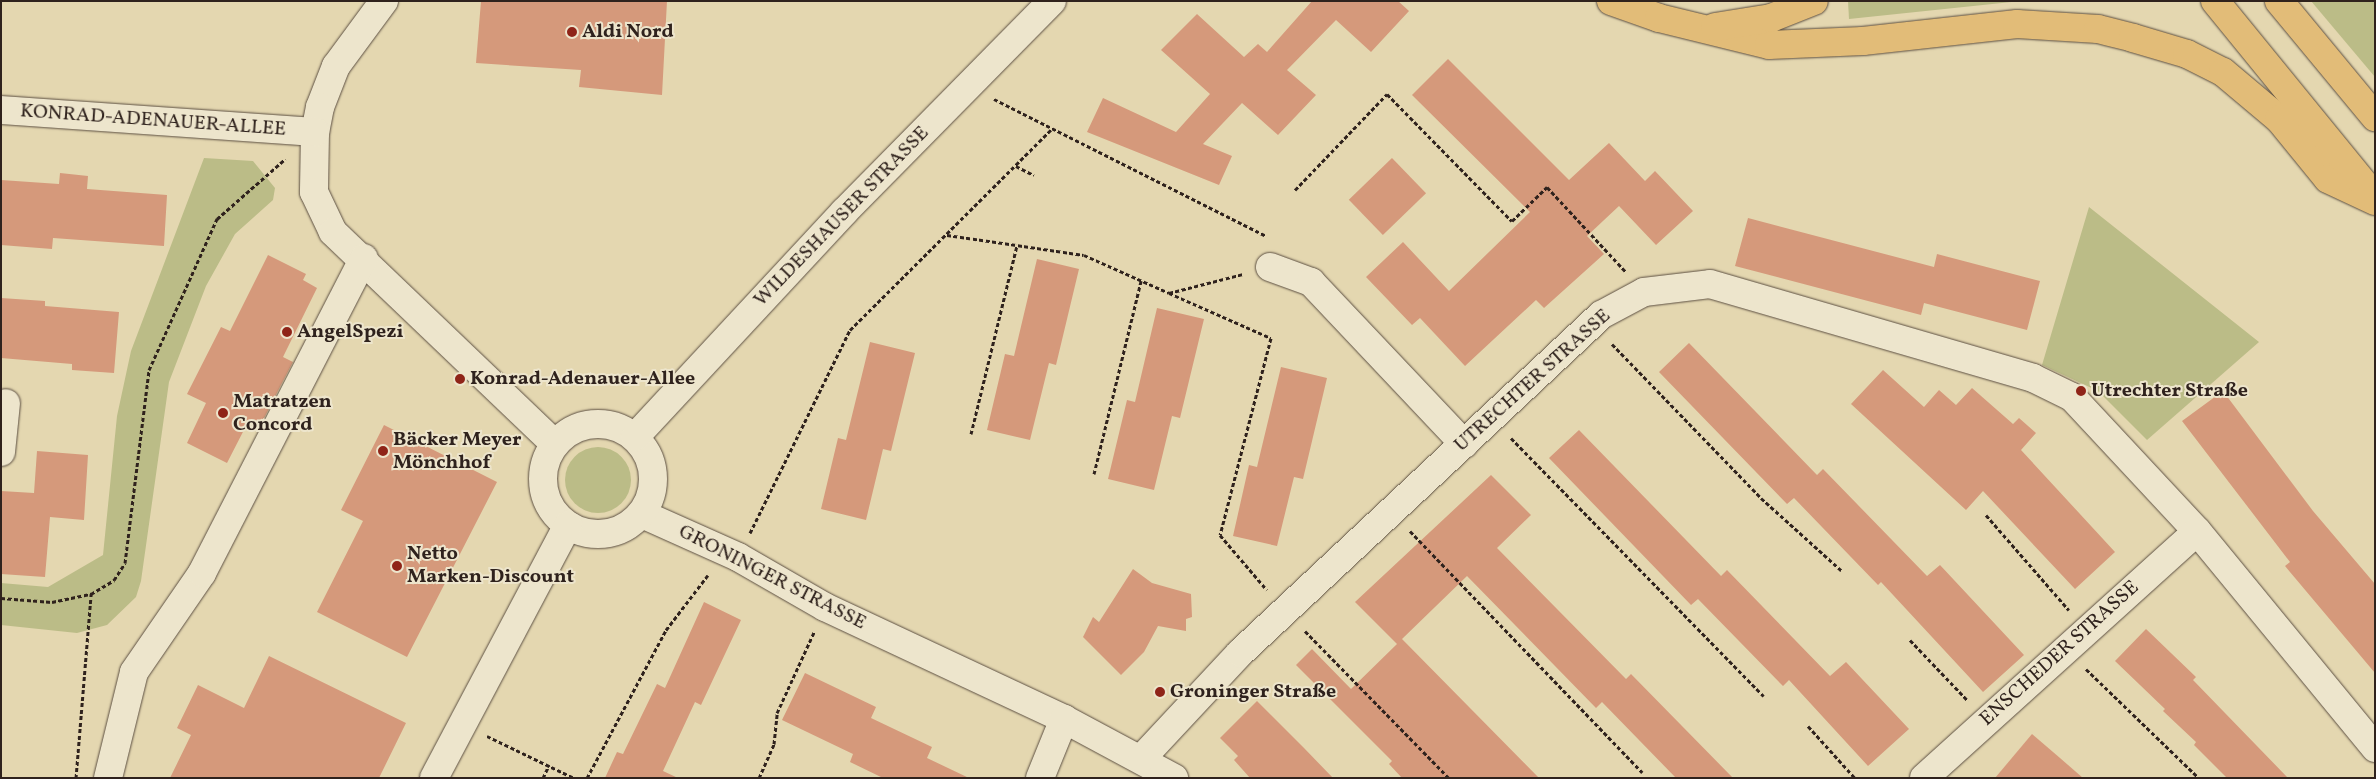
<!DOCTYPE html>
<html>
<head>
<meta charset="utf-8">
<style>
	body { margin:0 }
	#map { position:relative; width:2376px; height:779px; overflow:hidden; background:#e4d7b0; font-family:Vollkorn,serif }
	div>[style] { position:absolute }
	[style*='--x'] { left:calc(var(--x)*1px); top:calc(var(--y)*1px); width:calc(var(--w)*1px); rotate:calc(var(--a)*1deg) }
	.green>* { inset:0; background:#bbbc87 }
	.round { border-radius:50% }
	.building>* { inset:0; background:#d5997b; transform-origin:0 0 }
	.path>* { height:3px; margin-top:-1.5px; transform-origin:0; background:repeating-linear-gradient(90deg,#2f221d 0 4px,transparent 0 6.5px) }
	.roads { filter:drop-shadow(0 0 1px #5c4f42) drop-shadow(0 0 1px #5c4f42) }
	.street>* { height:28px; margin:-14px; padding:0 14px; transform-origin:14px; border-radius:14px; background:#ede5cc }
	.secondary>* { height:28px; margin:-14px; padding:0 14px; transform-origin:14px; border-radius:14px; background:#ede5cc }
	.secondary>.ring { margin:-14px; padding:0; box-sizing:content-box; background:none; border:28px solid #ede5cc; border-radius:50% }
	.highway>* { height:28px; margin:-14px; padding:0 14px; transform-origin:14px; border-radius:14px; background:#e2bc78 }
	.dots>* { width:14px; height:14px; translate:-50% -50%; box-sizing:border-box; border:2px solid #ede5cc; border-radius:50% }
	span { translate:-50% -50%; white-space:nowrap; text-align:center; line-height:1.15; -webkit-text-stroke:4px #ede5cc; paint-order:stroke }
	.poi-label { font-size:20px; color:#2f221d; font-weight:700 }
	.left { translate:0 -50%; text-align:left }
	.street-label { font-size:20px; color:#2f221d }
	.frame { position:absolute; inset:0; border:2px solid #2f221d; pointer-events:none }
</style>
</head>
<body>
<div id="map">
	<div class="green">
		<i style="clip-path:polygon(1848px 1px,2021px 1px,1849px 19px)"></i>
		<i style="clip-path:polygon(2311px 1px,2375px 1px,2375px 77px)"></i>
		<i style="clip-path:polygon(204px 158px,253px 161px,275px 188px,273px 200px,235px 234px,206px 286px,169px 382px,141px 581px,136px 597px,107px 625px,77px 633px,1px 625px,1px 583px,48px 587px,103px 555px,117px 416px,131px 351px)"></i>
		<i style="clip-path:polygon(2089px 207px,2259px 342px,2147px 440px,2098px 391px,2042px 365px)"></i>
		<i class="round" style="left:565px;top:447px;width:66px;height:66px"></i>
	</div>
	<div class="building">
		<i style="clip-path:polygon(481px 1px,667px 1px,662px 95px,579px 87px,581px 70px,476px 63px)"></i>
		<i style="clip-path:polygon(1312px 1px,1398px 1px,1409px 11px,1371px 52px,1336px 20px,1287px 70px,1316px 95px,1278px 135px,1242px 103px,1203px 144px,1232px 156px,1219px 185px,1087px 132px,1103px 98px,1176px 132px,1210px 94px,1161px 50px,1197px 14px,1244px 57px,1258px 44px,1267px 52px)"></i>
		<i style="clip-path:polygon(1448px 59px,1569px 180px,1609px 143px,1645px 181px,1655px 171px,1693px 211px,1656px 245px,1619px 206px,1587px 236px,1604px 254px,1544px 308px,1536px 300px,1465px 366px,1420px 318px,1412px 325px,1366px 277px,1403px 242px,1449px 291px,1530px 212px,1412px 95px)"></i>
		<i style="left:1392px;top:158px;width:49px;height:60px;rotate:46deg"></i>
		<i style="clip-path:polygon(60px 173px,88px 176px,87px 189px,167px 195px,164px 246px,53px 238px,52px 249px,1px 245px,1px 180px,59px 184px)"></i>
		<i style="clip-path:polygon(1748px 218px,1934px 267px,1937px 254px,2040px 281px,2027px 330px,1924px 303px,1921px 315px,1735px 266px)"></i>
		<i style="clip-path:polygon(268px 255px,306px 274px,303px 280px,317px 288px,283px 357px,293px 362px,281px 385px,258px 430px,247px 424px,227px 463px,187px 443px,206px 403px,187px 394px,221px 327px,230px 331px)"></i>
		<i style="clip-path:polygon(1037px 259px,1079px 269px,1056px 365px,1049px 363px,1030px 440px,987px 430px,1005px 354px,1014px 356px)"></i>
		<i style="clip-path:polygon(1px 298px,45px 301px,45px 306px,119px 312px,114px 373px,72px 370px,72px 364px,1px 358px)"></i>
		<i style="clip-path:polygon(1157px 308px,1204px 319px,1180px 418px,1172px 416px,1154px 490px,1108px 479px,1127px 400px,1135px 402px)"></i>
		<i style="clip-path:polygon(870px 342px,915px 353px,891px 451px,883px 449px,866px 520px,821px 509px,838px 438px,846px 440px)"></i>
		<i style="clip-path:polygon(1689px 343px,1817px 475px,1823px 469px,1927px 576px,1940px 565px,2024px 655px,1983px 692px,1881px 582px,1878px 585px,1794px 498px,1787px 504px,1659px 372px)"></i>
		<i style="clip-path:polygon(1281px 367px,1327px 378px,1303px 479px,1294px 477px,1277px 546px,1233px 536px,1249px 465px,1257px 467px)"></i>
		<i style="clip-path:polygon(1883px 370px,1924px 407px,1939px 390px,1956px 405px,1972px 388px,2013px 424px,2019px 418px,2036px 433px,2021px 450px,2115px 552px,2075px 589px,1983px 491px,1966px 510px,1851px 404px)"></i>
		<i style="clip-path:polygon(2223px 391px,2313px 511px,2375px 584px,2375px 673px,2285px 566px,2290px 562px,2182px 421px)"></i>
		<i style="clip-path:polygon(384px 425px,497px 482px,407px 657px,317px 612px,363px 521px,341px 510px)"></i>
		<i style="clip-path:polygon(1579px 430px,1721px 576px,1727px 570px,1830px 676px,1846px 662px,1909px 729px,1868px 766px,1789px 680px,1783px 686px,1698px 599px,1691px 605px,1549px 458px)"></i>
		<i style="clip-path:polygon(37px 451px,88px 455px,84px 520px,50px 517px,45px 577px,1px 574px,1px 491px,34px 493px)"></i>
		<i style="clip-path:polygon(1491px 475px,1531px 515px,1497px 548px,1626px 679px,1631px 674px,1733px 778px,1676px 778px,1602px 702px,1596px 708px,1467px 576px,1402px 639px,1539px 778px,1402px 778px,1389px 764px,1392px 761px,1296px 665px,1312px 649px,1351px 689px,1397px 644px,1355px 602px)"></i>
		<i style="clip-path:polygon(1133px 569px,1152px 583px,1191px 594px,1192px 617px,1186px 619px,1186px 631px,1158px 626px,1144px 652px,1121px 675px,1083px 637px,1093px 617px,1099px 622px)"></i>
		<i style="clip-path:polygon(704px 602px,741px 620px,701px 705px,695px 702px,663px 771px,678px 778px,605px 778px,617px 752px,623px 754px,657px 684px,665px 688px)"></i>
		<i style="clip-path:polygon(2146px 629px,2196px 677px,2193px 680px,2288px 778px,2227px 778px,2194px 745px,2196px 742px,2163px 711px,2165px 709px,2115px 661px)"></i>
		<i style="clip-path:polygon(269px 656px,406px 723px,379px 778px,170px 778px,191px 735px,177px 728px,198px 685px,244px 708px)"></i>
		<i style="clip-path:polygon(805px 673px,876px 707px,871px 718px,932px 747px,927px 758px,969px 778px,883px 778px,850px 762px,853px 754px,782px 720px)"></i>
		<i style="clip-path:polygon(1257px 701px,1304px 748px,1333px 778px,1250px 778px,1234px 760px,1238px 756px,1220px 738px)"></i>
		<i style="clip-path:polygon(2032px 734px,2060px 758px,2083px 778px,1995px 778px)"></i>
	</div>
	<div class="path">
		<i style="--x:994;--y:99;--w:305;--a:26.7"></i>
		<i style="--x:1016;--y:166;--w:20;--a:27"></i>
		<i style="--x:1295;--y:190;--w:133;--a:-46.2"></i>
		<i style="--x:1387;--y:94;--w:178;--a:45.5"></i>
		<i style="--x:1512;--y:221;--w:49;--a:-44.2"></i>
		<i style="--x:1547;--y:187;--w:115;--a:47.1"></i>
		<i style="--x:947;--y:235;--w:138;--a:8.3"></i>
		<i style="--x:1084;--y:255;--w:93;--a:24.1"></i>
		<i style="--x:1169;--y:293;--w:76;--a:-14.4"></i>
		<i style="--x:1169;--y:293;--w:111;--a:23.8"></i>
		<i style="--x:1271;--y:338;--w:203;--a:104.5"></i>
		<i style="--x:1220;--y:535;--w:72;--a:49.5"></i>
		<i style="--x:1612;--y:344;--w:214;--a:45.9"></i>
		<i style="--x:1761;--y:498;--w:108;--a:42"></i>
		<i style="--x:971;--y:434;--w:195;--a:-76.3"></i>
		<i style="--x:1511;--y:438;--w:361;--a:45.6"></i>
		<i style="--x:1094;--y:474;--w:199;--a:-76.3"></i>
		<i style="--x:1986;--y:515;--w:126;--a:48.9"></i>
		<i style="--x:1410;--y:531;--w:335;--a:46.1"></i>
		<i style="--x:750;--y:533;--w:226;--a:-63.8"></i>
		<i style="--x:850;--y:330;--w:284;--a:-44.9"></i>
		<i style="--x:1;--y:598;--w:51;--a:4.5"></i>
		<i style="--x:52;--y:602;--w:40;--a:-12"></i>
		<i style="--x:91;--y:594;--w:27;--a:-31"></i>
		<i style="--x:114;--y:580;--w:20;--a:-57"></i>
		<i style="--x:125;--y:563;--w:194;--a:-82.9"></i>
		<i style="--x:149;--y:370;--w:166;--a:-65.8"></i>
		<i style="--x:217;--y:219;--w:91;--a:-41.4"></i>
		<i style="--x:1305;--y:631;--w:206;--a:45.6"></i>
		<i style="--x:1910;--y:640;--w:84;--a:46.4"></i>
		<i style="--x:2086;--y:669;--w:157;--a:44"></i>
		<i style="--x:1808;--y:726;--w:70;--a:47.9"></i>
		<i style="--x:487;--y:736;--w:97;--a:25.8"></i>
		<i style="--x:76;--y:778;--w:185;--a:-85.3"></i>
		<i style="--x:543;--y:778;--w:14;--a:-65"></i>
		<i style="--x:587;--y:778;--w:168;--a:-61.9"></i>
		<i style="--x:666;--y:630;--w:69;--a:-52.6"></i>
		<i style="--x:759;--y:778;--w:37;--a:-66"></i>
		<i style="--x:774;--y:744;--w:31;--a:-84"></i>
		<i style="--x:777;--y:713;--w:89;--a:-65.4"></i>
	</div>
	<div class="roads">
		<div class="street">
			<i style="--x:384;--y:1;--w:81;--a:126.4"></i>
			<i style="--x:336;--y:66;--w:44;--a:111.3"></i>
			<i style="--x:320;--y:107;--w:25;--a:101"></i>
			<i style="--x:315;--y:132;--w:60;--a:91"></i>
			<i style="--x:314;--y:192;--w:44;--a:64.6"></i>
			<i style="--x:333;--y:232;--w:306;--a:43.7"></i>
			<i style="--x:1;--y:110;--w:315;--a:4"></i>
			<i style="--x:1270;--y:267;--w:44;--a:20.1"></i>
			<i style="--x:1311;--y:282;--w:223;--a:46.6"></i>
			<i style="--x:1;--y:452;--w:49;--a:-84.2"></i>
			<i style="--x:642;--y:514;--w:105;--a:24.1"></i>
			<i style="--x:738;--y:557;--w:100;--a:29.9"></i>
			<i style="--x:825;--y:607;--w:264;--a:25.1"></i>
			<i style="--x:1064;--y:719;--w:125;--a:28.2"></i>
			<i style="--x:1142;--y:758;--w:144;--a:-47"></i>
			<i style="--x:1240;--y:653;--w:495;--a:-43.1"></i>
			<i style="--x:1601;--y:315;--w:49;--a:-28.1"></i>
			<i style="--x:1644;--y:292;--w:66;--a:-6.9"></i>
			<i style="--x:1710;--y:284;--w:336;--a:16.2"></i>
			<i style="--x:2033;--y:378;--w:43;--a:26"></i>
			<i style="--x:2072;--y:397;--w:183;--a:47"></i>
			<i style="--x:2197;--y:531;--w:281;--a:50.6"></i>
			<i style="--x:108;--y:778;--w:109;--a:-76.2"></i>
			<i style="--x:134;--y:672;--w:120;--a:-55.5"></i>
			<i style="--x:202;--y:573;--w:354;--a:-62.8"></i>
			<i style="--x:1040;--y:778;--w:64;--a:-67.9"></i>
			<i style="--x:1924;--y:778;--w:368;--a:-42.1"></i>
		</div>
		<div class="secondary">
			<i class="ring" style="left:543px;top:424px;width:82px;height:82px"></i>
			<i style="--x:635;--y:437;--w:307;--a:-47.1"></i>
			<i style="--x:844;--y:212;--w:296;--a:-45.4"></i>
			<i style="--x:434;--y:778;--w:286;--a:-62.1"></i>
		</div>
		<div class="highway">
			<i style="--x:1611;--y:1;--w:51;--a:19.5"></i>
			<i style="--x:1659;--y:18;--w:113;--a:13.8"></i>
			<i style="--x:1769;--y:45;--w:94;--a:-2.4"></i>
			<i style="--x:1863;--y:41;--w:155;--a:-6.3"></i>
			<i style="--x:2017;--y:24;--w:81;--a:3.5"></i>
			<i style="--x:2098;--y:29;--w:36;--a:14"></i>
			<i style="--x:2133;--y:38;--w:56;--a:16.5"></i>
			<i style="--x:2187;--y:54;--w:40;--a:26.6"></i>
			<i style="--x:2223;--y:72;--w:73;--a:40"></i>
			<i style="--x:2279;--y:119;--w:77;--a:50.8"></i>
			<i style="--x:2328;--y:179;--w:52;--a:25.1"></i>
			<i style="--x:2215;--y:1;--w:253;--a:50.8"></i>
			<i style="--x:2279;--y:1;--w:151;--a:50.4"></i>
			<i style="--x:1715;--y:27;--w:57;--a:-9.1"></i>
			<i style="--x:1771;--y:18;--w:46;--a:-21.6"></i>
		</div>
	</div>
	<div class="dots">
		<i style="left:572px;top:32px;background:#8f2418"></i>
		<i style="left:287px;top:332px;background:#8f2418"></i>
		<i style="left:460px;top:379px;background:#8f2418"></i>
		<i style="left:2081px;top:391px;background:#8f2418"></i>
		<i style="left:223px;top:413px;background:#8f2418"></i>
		<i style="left:383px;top:451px;background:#8f2418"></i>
		<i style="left:397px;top:566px;background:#8f2418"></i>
		<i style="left:1160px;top:692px;background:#8f2418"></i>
	</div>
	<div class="poi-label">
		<span class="left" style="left:582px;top:32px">Aldi Nord</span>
		<span class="left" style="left:297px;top:332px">AngelSpezi</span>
		<span class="left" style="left:470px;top:379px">Konrad-Adenauer-Allee</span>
		<span class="left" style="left:2091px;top:391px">Utrechter Straße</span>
		<span class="left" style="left:233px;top:414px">Matratzen<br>Concord</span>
		<span class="left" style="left:393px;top:452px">Bäcker Meyer<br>Mönchhof</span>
		<span class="left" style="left:407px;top:566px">Netto<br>Marken-Discount</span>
		<span class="left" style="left:1170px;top:692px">Groninger Straße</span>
	</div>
	<div class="street-label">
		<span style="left:153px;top:121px;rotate:4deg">KONRAD-ADENAUER-ALLEE</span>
		<span style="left:842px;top:217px;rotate:-46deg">WILDESHAUSER STRASSE</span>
		<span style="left:1533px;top:381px;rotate:-42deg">UTRECHTER STRASSE</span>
		<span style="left:772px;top:578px;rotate:27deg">GRONINGER STRASSE</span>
		<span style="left:2060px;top:654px;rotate:-42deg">ENSCHEDER STRASSE</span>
	</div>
	<div class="frame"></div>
</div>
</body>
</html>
